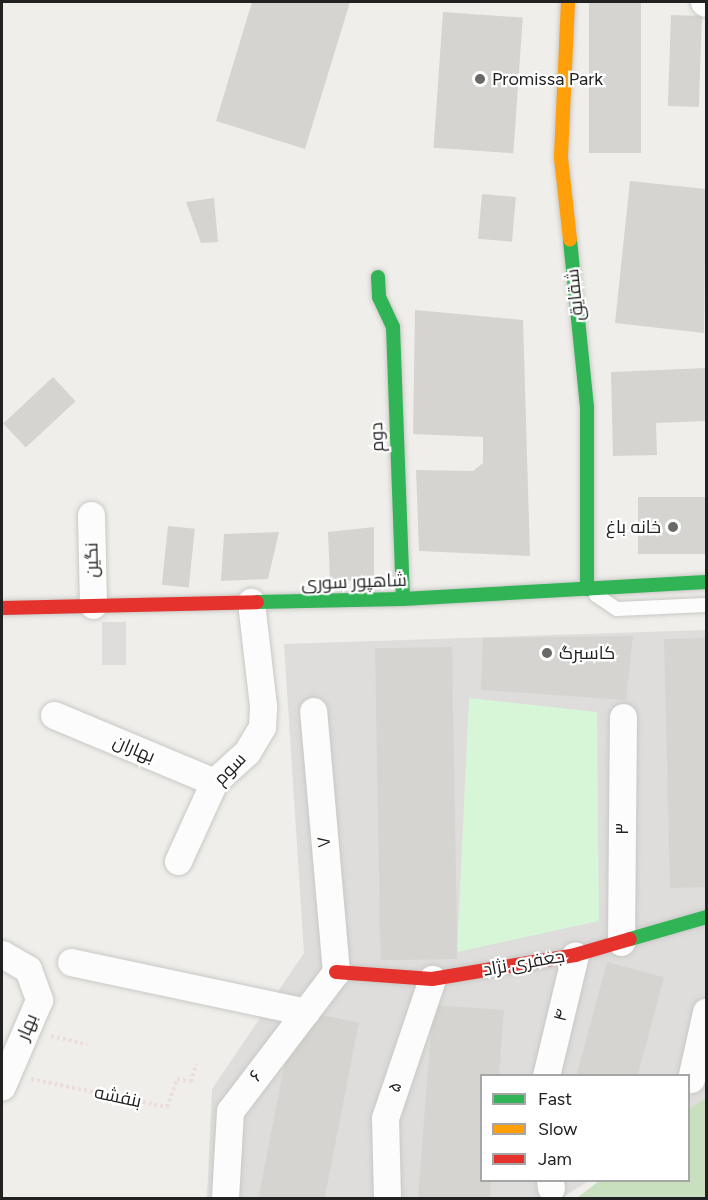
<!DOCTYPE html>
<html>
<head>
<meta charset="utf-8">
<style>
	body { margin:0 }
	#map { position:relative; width:708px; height:1200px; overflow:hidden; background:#efeeea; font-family:Figtree,Cairo,sans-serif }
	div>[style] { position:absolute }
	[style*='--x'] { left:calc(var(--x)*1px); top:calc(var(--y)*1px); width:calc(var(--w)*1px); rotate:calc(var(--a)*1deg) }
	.residential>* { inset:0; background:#dedddb; transform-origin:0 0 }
	.forest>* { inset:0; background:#c9e0be }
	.park>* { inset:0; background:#d7f6d8 }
	.building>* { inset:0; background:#d6d4d1; transform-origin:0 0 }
	.path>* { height:4px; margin-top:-2px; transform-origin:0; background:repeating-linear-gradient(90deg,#ecddda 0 3px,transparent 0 6px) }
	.roads { filter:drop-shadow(0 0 2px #c8c8c6) drop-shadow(0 0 2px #c8c8c6) }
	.lane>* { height:14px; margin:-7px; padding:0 7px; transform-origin:7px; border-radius:7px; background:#fdfcfc }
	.street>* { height:27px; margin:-13.5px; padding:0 13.5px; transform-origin:13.5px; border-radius:13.5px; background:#fdfcfc }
	.fast>* { height:14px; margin:-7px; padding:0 7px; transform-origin:7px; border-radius:7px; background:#30b455 }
	.slow>* { height:14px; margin:-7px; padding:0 7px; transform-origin:7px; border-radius:7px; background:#ff9f0a }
	.jam>* { height:14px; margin:-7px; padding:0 7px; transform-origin:7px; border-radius:7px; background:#e5322d }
	.dots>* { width:16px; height:16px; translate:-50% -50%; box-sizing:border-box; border:3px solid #fff; border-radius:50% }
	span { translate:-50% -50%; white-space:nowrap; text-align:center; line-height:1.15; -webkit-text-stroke:4.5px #fff; paint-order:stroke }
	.poi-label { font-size:18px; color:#212121 }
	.left { translate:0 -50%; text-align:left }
	.right { translate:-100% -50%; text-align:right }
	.street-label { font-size:18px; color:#212121 }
	.frame { position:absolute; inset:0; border:3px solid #212121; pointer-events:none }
	.legend { position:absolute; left:480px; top:1074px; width:210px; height:108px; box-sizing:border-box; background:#fff; border:2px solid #a6a6a6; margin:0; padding:8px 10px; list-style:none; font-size:18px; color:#212121 }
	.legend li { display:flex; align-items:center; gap:12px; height:30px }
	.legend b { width:30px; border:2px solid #a6a6a6 }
</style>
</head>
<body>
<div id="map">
	<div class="residential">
		<i style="left:102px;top:622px;width:24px;height:43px"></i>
		<i style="clip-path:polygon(706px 630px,706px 1099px,689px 1112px,688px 1076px,482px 1076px,482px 1180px,589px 1181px,561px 1198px,207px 1198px,212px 1089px,304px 953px,284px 644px)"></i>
	</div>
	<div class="forest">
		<i style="clip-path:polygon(706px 1098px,706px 1198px,577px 1198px,599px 1181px,688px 1180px,689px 1109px)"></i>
	</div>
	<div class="park">
		<i style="clip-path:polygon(469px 698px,597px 712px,599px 921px,457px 952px)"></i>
	</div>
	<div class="building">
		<i style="clip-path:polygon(252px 2px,350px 2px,305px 149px,216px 121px)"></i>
		<i style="left:589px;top:2px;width:52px;height:151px"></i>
		<i style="left:443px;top:12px;width:80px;height:136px;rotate:4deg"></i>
		<i style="left:671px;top:15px;width:31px;height:91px;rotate:2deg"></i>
		<i style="clip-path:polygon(630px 181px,706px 189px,704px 333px,615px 323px)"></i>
		<i style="left:482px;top:194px;width:34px;height:45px;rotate:5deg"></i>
		<i style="clip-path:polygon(214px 198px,218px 242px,201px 243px,186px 202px)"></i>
		<i style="clip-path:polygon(415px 310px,523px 320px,530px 556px,419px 551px,416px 470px,473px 471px,483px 463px,483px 437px,413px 434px)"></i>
		<i style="clip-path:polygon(706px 368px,706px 421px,656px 423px,657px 455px,613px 456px,611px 372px)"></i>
		<i style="left:53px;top:377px;width:33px;height:68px;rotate:47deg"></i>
		<i style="left:706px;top:497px;width:57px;height:68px;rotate:90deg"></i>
		<i style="left:168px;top:526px;width:27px;height:59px;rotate:6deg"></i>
		<i style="clip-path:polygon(374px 527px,374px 581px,330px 580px,328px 532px)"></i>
		<i style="clip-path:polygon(279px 532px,268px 579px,221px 581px,224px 534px)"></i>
		<i style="clip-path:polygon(633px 636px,626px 700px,481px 690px,483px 638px)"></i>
		<i style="clip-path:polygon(706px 638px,706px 887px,670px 888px,664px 639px)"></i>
		<i style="left:452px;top:647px;width:312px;height:77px;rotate:89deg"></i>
		<i style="left:607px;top:962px;width:59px;height:118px;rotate:15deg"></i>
		<i style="clip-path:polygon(433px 1005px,504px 1010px,499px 1076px,482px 1076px,482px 1180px,491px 1180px,490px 1198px,418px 1198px)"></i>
		<i style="left:295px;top:1010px;width:65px;height:191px;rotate:11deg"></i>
	</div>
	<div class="path">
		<i style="--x:51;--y:1036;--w:37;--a:13"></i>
		<i style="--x:31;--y:1079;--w:139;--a:11.6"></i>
		<i style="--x:167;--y:1107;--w:30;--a:-70"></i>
		<i style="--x:177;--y:1079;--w:14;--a:12"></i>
		<i style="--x:191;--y:1082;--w:19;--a:-74"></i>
	</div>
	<div class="roads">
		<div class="lane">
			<i style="--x:596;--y:595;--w:25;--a:34"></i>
			<i style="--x:617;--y:609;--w:89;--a:-2.6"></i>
		</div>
		<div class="street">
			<i style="--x:704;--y:2;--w:2;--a:27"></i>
			<i style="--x:91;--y:515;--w:90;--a:88.7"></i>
			<i style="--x:54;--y:715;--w:173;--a:22.7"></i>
			<i style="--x:178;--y:861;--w:87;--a:-65.5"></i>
			<i style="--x:214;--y:782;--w:45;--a:-42.3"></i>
			<i style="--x:247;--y:752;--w:29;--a:-59"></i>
			<i style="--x:262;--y:727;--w:21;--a:-87"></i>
			<i style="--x:263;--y:706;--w:105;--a:-96.6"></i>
			<i style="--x:621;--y:942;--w:225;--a:-89.5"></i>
			<i style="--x:2;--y:954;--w:30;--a:30"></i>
			<i style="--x:28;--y:969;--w:33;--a:70"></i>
			<i style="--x:39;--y:1000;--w:94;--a:113.3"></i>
			<i style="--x:71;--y:962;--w:240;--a:12"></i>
			<i style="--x:546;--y:1076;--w:124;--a:-76.5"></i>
			<i style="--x:691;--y:1079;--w:69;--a:-77.4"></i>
			<i style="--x:550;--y:1180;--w:8;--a:83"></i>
			<i style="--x:225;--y:1198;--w:87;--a:-86.7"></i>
			<i style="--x:230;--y:1111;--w:175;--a:-52.7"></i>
			<i style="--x:336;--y:972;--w:262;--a:-95"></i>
			<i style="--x:387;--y:1198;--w:80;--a:-91.4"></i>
			<i style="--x:385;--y:1118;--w:147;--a:-71.3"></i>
		</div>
		<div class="fast">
			<i style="--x:570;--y:240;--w:168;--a:84.2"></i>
			<i style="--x:587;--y:407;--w:182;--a:90"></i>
			<i style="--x:378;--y:277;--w:20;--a:87"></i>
			<i style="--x:379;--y:297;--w:33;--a:65"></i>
			<i style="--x:393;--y:327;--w:272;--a:87.9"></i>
			<i style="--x:257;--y:602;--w:146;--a:-1.2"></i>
			<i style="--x:403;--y:599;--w:303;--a:-3.2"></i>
			<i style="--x:630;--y:939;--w:79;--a:-16.1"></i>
		</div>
		<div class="slow">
			<i style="--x:568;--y:2;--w:156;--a:92.6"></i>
			<i style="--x:561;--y:158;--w:82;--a:83.7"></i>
		</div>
		<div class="jam">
			<i style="--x:2;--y:608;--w:255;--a:-1.3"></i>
			<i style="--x:336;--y:972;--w:96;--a:4.2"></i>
			<i style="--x:432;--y:979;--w:145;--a:-9.5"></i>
			<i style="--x:575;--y:955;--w:57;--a:-16.2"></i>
		</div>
	</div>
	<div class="dots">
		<i style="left:480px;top:79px;background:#696967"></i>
		<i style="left:673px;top:527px;background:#696967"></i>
		<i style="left:547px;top:653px;background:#696967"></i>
	</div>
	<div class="poi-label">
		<span class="left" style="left:492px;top:79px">Promissa Park</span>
		<span class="right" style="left:661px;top:527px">خانه باغ</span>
		<span class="left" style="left:559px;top:653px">کاسبرگ</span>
	</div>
	<div class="street-label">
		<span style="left:575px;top:295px;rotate:-96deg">شقایق</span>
		<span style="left:377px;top:437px;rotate:-92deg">دوم</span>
		<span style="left:92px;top:560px;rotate:-91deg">نگین</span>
		<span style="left:354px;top:582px;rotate:-2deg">شاهپور سوری</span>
		<span style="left:134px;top:749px;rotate:23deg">بهاران</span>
		<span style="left:230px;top:769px;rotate:-46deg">سوم</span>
		<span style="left:622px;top:829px;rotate:-90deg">۳</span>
		<span style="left:324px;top:842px;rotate:-96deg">۷</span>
		<span style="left:524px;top:963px;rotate:-10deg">جعفری نژاد</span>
		<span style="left:561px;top:1015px;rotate:-76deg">۴</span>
		<span style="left:27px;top:1027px;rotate:-67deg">بهار</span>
		<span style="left:256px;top:1076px;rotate:-52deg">۶</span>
		<span style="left:395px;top:1087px;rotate:-71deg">۵</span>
		<span style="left:118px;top:1097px;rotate:12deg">بنفشه</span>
	</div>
	<div class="frame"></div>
	<ul class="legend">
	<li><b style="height:8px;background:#30b455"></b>Fast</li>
	<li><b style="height:8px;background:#ff9f0a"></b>Slow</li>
	<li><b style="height:8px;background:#e5322d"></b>Jam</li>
	</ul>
</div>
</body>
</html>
